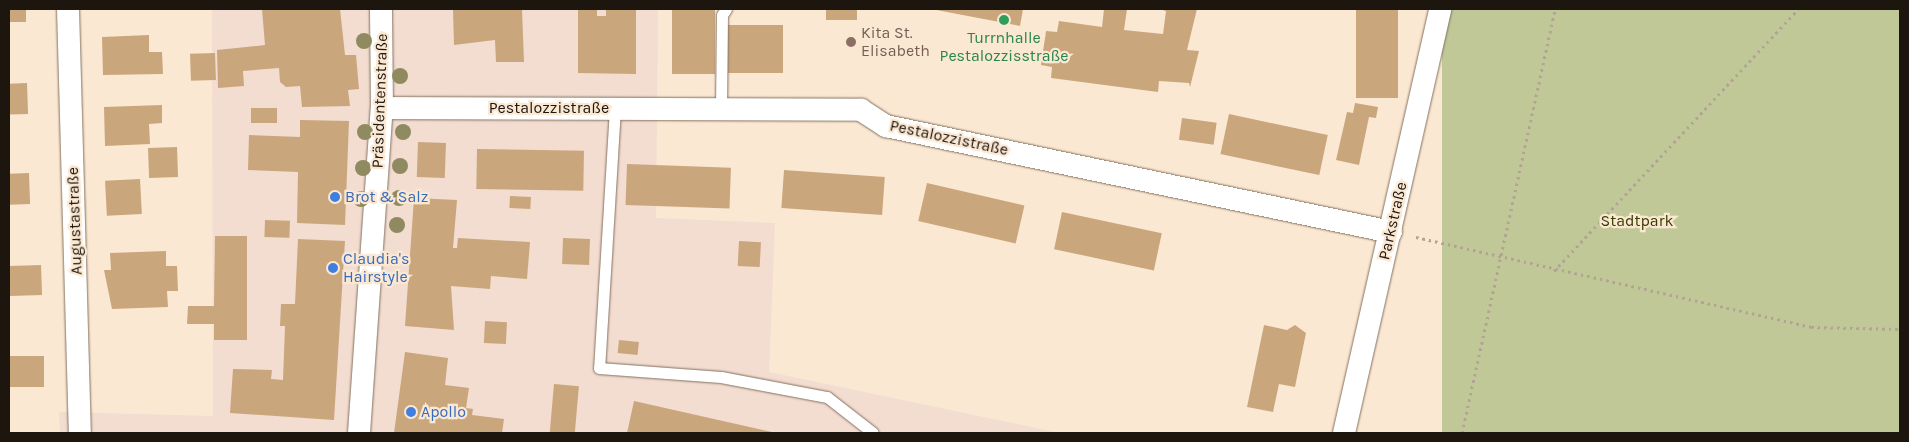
<!DOCTYPE html>
<html>
<head>
<meta charset="utf-8">
<style>
	body { margin:0 }
	#map { position:relative; width:1909px; height:442px; overflow:hidden; background:#fbe8d3; font-family:Karla,sans-serif }
	div>[style] { position:absolute }
	[style*='--x'] { left:calc(var(--x)*1px); top:calc(var(--y)*1px); width:calc(var(--w)*1px); rotate:calc(var(--a)*1deg) }
	.commercial>* { inset:0; background:#f3dcd0 }
	.green>* { inset:0; background:#c0c898; transform-origin:0 0 }
	.building>* { inset:0; background:#caa67d; transform-origin:0 0 }
	.path>* { height:3px; margin-top:-1.5px; transform-origin:0; background:repeating-linear-gradient(90deg,#b2a393 0 2.5px,transparent 0 6.5px) }
	.roads { filter:drop-shadow(0 0 1px #837260) drop-shadow(0 0 1px #837260) }
	.service>* { height:11px; margin:-5.5px; padding:0 5.5px; transform-origin:5.5px; border-radius:5.5px; background:#fff }
	.minor>* { height:22px; margin:-11px; padding:0 11px; transform-origin:11px; border-radius:11px; background:#fff }
	.trees>* { width:16px; height:16px; margin:-8px; border-radius:50%; background:#8f8a5f }
	.dots>* { width:14px; height:14px; translate:-50% -50%; box-sizing:border-box; border:2px solid #fbe8d3; border-radius:50% }
	span { translate:-50% -50%; white-space:nowrap; text-align:center; line-height:1.15; -webkit-text-stroke:4.5px #fbe8d3; paint-order:stroke }
	.education-label { font-size:16px; color:#785e54 }
	.left { translate:0 -50%; text-align:left }
	.leisure-label { font-size:16px; color:#27864d }
	.street-label { font-size:16px; color:#1d160f }
	.shop-label { font-size:16px; color:#366cbe }
	.park-label { font-size:16px; color:#373d00 }
	.frame { position:absolute; inset:0; border:10px solid #1d160f; pointer-events:none }
</style>
</head>
<body>
<div id="map">
	<div class="commercial">
		<i style="clip-path:polygon(212px 9px,658px 9px,656px 218px,775px 223px,769px 372px,1060px 433px,60px 433px,59px 412px,213px 416px)"></i>
	</div>
	<div class="green">
		<i style="left:1442px;top:9px;width:458px;height:429px"></i>
	</div>
	<div class="building">
		<i style="left:9px;top:9px;width:17px;height:13px"></i>
		<i style="clip-path:polygon(262px 9px,340px 9px,345px 55px,356px 55px,359px 89px,348px 90px,350px 106px,302px 107px,300px 86px,286px 87px,280px 82px,279px 68px,243px 71px,244px 86px,218px 88px,217px 50px,265px 45px)"></i>
		<i style="clip-path:polygon(453px 9px,522px 9px,524px 62px,496px 62px,495px 40px,454px 45px)"></i>
		<i style="clip-path:polygon(578px 9px,597px 9px,597px 16px,606px 16px,606px 9px,636px 9px,636px 74px,578px 73px)"></i>
		<i style="left:826px;top:9px;width:31px;height:11px"></i>
		<i style="clip-path:polygon(931px 9px,1023px 9px,1020px 26px)"></i>
		<i style="clip-path:polygon(1104px 9px,1127px 9px,1124px 30px,1163px 34px,1166px 11px,1159px 9px,1197px 9px,1187px 50px,1199px 51px,1190px 87px,1189px 83px,1159px 81px,1158px 92px,1051px 78px,1052px 67px,1041px 65px,1046px 31px,1057px 32px,1059px 21px,1102px 27px)"></i>
		<i style="left:1356px;top:9px;width:42px;height:89px"></i>
		<i style="left:672px;top:10px;width:43px;height:64px"></i>
		<i style="left:728px;top:25px;width:55px;height:48px"></i>
		<i style="clip-path:polygon(149px 35px,149px 52px,162px 52px,163px 74px,103px 75px,102px 37px)"></i>
		<i style="left:215px;top:53px;width:27px;height:25px;rotate:88deg"></i>
		<i style="left:27px;top:83px;width:31px;height:18px;rotate:88deg"></i>
		<i style="clip-path:polygon(1355px 103px,1378px 107px,1376px 118px,1369px 117px,1359px 165px,1336px 160px,1347px 112px,1353px 113px)"></i>
		<i style="clip-path:polygon(162px 105px,162px 123px,149px 124px,150px 144px,105px 146px,104px 107px)"></i>
		<i style="left:277px;top:108px;width:15px;height:26px;rotate:90deg"></i>
		<i style="left:1229px;top:114px;width:101px;height:41px;rotate:12deg"></i>
		<i style="left:1182px;top:118px;width:35px;height:22px;rotate:8deg"></i>
		<i style="clip-path:polygon(300px 120px,349px 121px,345px 225px,297px 223px,298px 172px,248px 170px,249px 135px,300px 137px)"></i>
		<i style="left:418px;top:142px;width:28px;height:35px;rotate:2deg"></i>
		<i style="left:177px;top:147px;width:30px;height:29px;rotate:88deg"></i>
		<i style="left:477px;top:149px;width:107px;height:40px;rotate:1deg"></i>
		<i style="left:627px;top:164px;width:104px;height:41px;rotate:2deg"></i>
		<i style="left:784px;top:170px;width:101px;height:38px;rotate:4deg"></i>
		<i style="left:29px;top:173px;width:31px;height:20px;rotate:88deg"></i>
		<i style="left:140px;top:179px;width:35px;height:35px;rotate:87deg"></i>
		<i style="left:927px;top:183px;width:100px;height:39px;rotate:13deg"></i>
		<i style="left:510px;top:196px;width:21px;height:12px;rotate:3deg"></i>
		<i style="clip-path:polygon(414px 198px,457px 200px,453px 248px,457px 248px,458px 238px,530px 242px,527px 279px,491px 276px,490px 289px,451px 286px,454px 330px,405px 326px)"></i>
		<i style="left:1062px;top:212px;width:102px;height:38px;rotate:12deg"></i>
		<i style="left:265px;top:220px;width:25px;height:17px;rotate:2deg"></i>
		<i style="clip-path:polygon(215px 236px,247px 236px,247px 340px,214px 340px,214px 324px,187px 324px,188px 306px,214px 306px)"></i>
		<i style="left:563px;top:238px;width:27px;height:26px;rotate:2deg"></i>
		<i style="clip-path:polygon(298px 239px,345px 241px,334px 420px,230px 413px,233px 369px,272px 370px,271px 379px,283px 380px,285px 326px,280px 326px,281px 304px,295px 304px)"></i>
		<i style="left:739px;top:241px;width:22px;height:25px;rotate:3deg"></i>
		<i style="clip-path:polygon(166px 251px,166px 266px,177px 266px,178px 291px,167px 291px,168px 307px,112px 309px,104px 270px,111px 270px,110px 253px)"></i>
		<i style="left:41px;top:265px;width:30px;height:32px;rotate:88deg"></i>
		<i style="left:485px;top:321px;width:22px;height:22px;rotate:3deg"></i>
		<i style="clip-path:polygon(1264px 325px,1287px 330px,1295px 325px,1306px 333px,1295px 387px,1279px 384px,1273px 412px,1247px 407px)"></i>
		<i style="left:619px;top:340px;width:20px;height:13px;rotate:6deg"></i>
		<i style="clip-path:polygon(405px 352px,448px 358px,445px 385px,469px 388px,466px 408px,473px 409px,472px 415px,504px 419px,502px 433px,394px 433px)"></i>
		<i style="left:44px;top:356px;width:31px;height:35px;rotate:90deg"></i>
		<i style="left:554px;top:384px;width:25px;height:49px;rotate:5deg"></i>
		<i style="clip-path:polygon(634px 401px,772px 432px,772px 433px,627px 433px)"></i>
	</div>
	<div class="path">
		<i style="--x:1416;--y:237;--w:405;--a:12.8"></i>
		<i style="--x:1811;--y:327;--w:89;--a:1.3"></i>
		<i style="--x:1554;--y:271;--w:358;--a:-47"></i>
		<i style="--x:1462;--y:433;--w:434;--a:-77.6"></i>
	</div>
	<div class="roads">
		<div class="service">
			<i style="--x:615;--y:108;--w:260;--a:93.5"></i>
			<i style="--x:599;--y:368;--w:122;--a:4.2"></i>
			<i style="--x:721;--y:377;--w:108;--a:10.7"></i>
			<i style="--x:827;--y:397;--w:58;--a:38"></i>
			<i style="--x:721;--y:109;--w:94;--a:-89.4"></i>
			<i style="--x:722;--y:15;--w:7;--a:-56"></i>
		</div>
		<div class="minor">
			<i style="--x:68;--y:9;--w:424;--a:88.4"></i>
			<i style="--x:382;--y:108;--w:479;--a:0.2"></i>
			<i style="--x:861;--y:110;--w:30;--a:33"></i>
			<i style="--x:886;--y:126;--w:516;--a:11.85"></i>
			<i style="--x:359;--y:433;--w:326;--a:-86"></i>
			<i style="--x:382;--y:108;--w:99;--a:-90.6"></i>
			<i style="--x:1344;--y:433;--w:435;--a:-77.2"></i>
		</div>
	</div>
	<div class="trees">
		<i style="left:364px;top:41px"></i>
		<i style="left:400px;top:76px"></i>
		<i style="left:365px;top:132px"></i>
		<i style="left:403px;top:132px"></i>
		<i style="left:400px;top:166px"></i>
		<i style="left:363px;top:168px"></i>
		<i style="left:399px;top:198px"></i>
		<i style="left:361px;top:199px"></i>
		<i style="left:397px;top:225px"></i>
	</div>
	<div class="dots">
		<i style="left:1004px;top:20px;background:#2e9e5b"></i>
		<i style="left:851px;top:42px;background:#8d6e63"></i>
		<i style="left:335px;top:197px;background:#3f7fe0"></i>
		<i style="left:333px;top:268px;background:#3f7fe0"></i>
		<i style="left:411px;top:412px;background:#3f7fe0"></i>
	</div>
	<div class="education-label">
		<span class="left" style="left:861px;top:42px">Kita St.<br>Elisabeth</span>
	</div>
	<div class="leisure-label">
		<span style="left:1004px;top:47px">Turrnhalle<br>Pestalozzisstraße</span>
	</div>
	<div class="street-label">
		<span style="left:380px;top:101px;rotate:-88deg">Präsidentenstraße</span>
		<span style="left:549px;top:108px">Pestalozzistraße</span>
		<span style="left:949px;top:138px;rotate:12deg">Pestalozzistraße</span>
		<span style="left:75px;top:221px;rotate:-92deg">Augustastraße</span>
		<span style="left:1393px;top:221px;rotate:-77deg">Parkstraße</span>
	</div>
	<div class="shop-label">
		<span class="left" style="left:345px;top:197px">Brot &amp; Salz</span>
		<span class="left" style="left:343px;top:268px">Claudia's<br>Hairstyle</span>
		<span class="left" style="left:421px;top:412px">Apollo</span>
	</div>
	<div class="park-label">
		<span style="left:1637px;top:221px">Stadtpark</span>
	</div>
	<div class="frame"></div>
</div>
</body>
</html>
